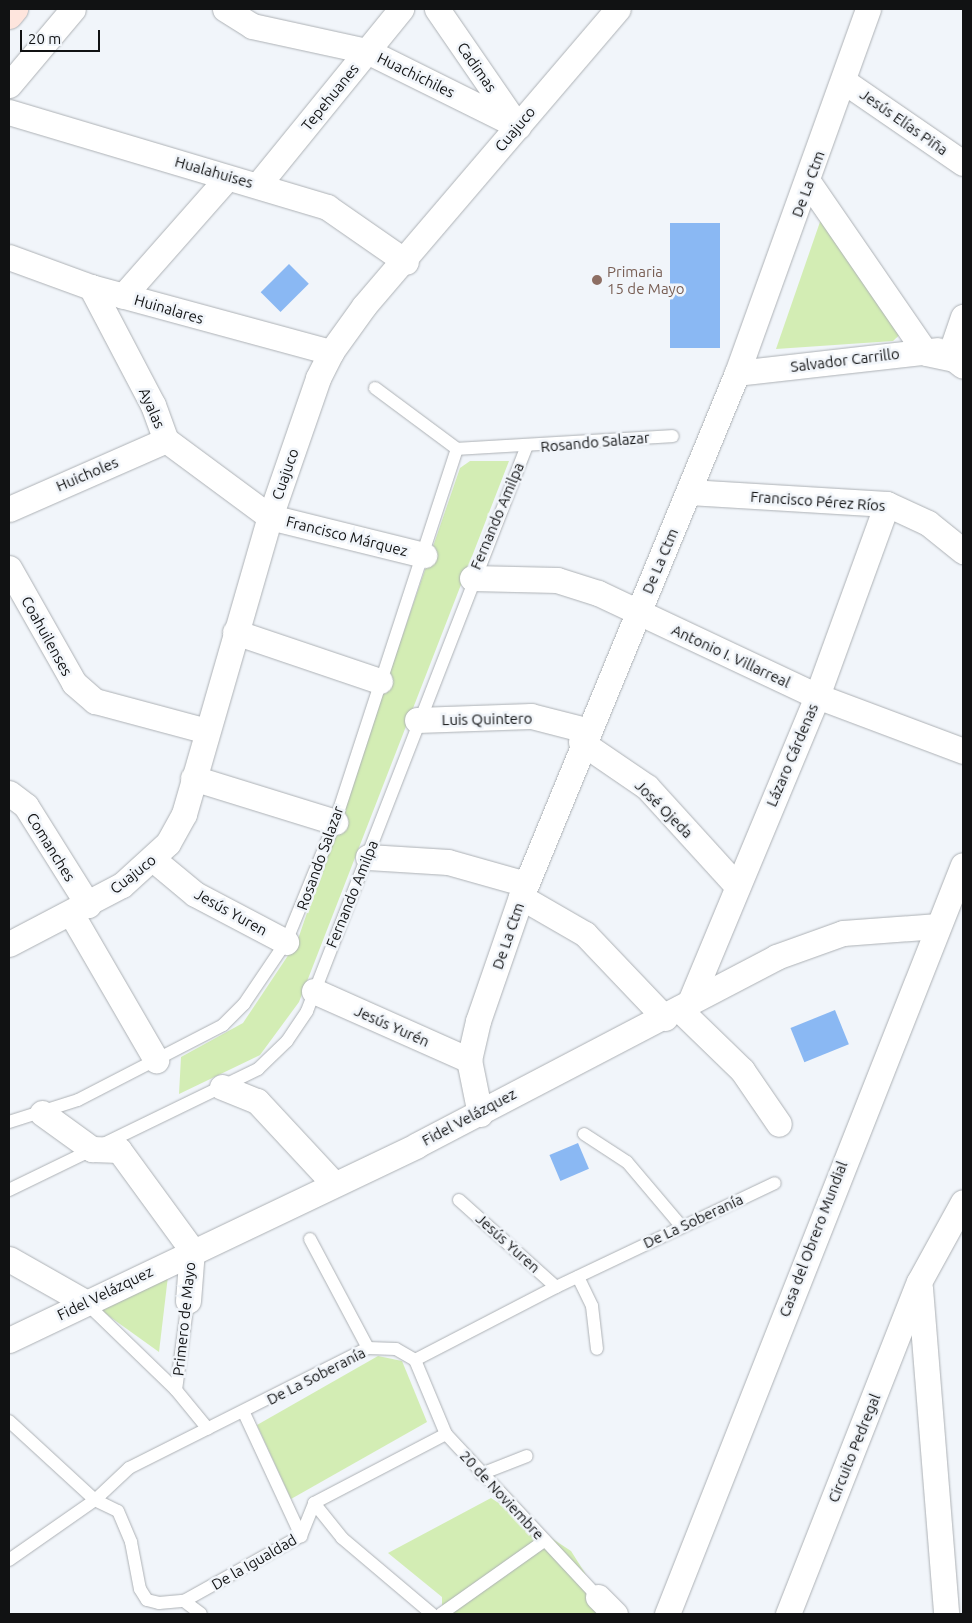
<!DOCTYPE html>
<html>
<head>
<meta charset="utf-8">
<style>
	body { margin:0 }
	#map { position:relative; width:972px; height:1623px; overflow:hidden; background:#f1f5fa; font-family:Ubuntu,sans-serif }
	div>[style] { position:absolute }
	[style*='--x'] { left:calc(var(--x)*1px); top:calc(var(--y)*1px); width:calc(var(--w)*1px); rotate:calc(var(--a)*1deg) }
	.green>* { inset:0; background:#d3edb4 }
	.building>* { inset:0; background:#8ab8f3; transform-origin:0 0 }
	.roads { filter:drop-shadow(0 0 1px #adb1b5) drop-shadow(0 0 1px #adb1b5) }
	.lane>* { height:12px; margin:-6px; padding:0 6px; transform-origin:6px; border-radius:6px; background:#fff }
	.street>* { height:25px; margin:-12.5px; padding:0 12.5px; transform-origin:12.5px; border-radius:12.5px; background:#fff }
	.secondary>* { height:28px; margin:-14px; padding:0 14px; transform-origin:14px; border-radius:14px; background:#fee5dd }
	.dots>* { width:14px; height:14px; translate:-50% -50%; box-sizing:border-box; border:2px solid #f1f5fa; border-radius:50% }
	span { translate:-50% -50%; white-space:nowrap; text-align:center; line-height:1.15; -webkit-text-stroke:5px #f1f5fa; paint-order:stroke }
	.street-label { font-size:15px; color:#111213 }
	.education-label { font-size:15px; color:#785e54 }
	.left { translate:0 -50%; text-align:left }
	.frame { position:absolute; inset:0; border:10px solid #111213; pointer-events:none }
	.scale { position:absolute; left:20px; top:30px; width:80px; height:22px; box-sizing:border-box; border:2px solid #111213; border-top:0; padding-left:6px; font-size:15px; line-height:18px; white-space:nowrap; color:#111213; -webkit-text-stroke:4px #f1f5fa; paint-order:stroke }
</style>
</head>
<body>
<div id="map">
	<div class="green">
		<i style="clip-path:polygon(821px 219px,907px 328px,893px 341px,776px 349px)"></i>
		<i style="clip-path:polygon(470px 461px,509px 461px,299px 1002px,260px 1055px,179px 1094px,181px 1057px,243px 1023px,297px 942px,460px 468px)"></i>
		<i style="clip-path:polygon(168px 1276px,159px 1352px,99px 1309px)"></i>
		<i style="clip-path:polygon(378px 1356px,402px 1361px,427px 1422px,291px 1499px,257px 1425px)"></i>
		<i style="clip-path:polygon(491px 1498px,571px 1551px,585px 1573px,599px 1614px,442px 1614px,442px 1597px,388px 1553px)"></i>
	</div>
	<div class="building">
		<i style="left:670px;top:223px;width:50px;height:125px"></i>
		<i style="left:289px;top:264px;width:28px;height:40px;rotate:45deg"></i>
		<i style="left:835px;top:1010px;width:37px;height:48px;rotate:68deg"></i>
		<i style="left:578px;top:1143px;width:28px;height:31px;rotate:67deg"></i>
	</div>
	<div class="roads">
		<div class="lane">
			<i style="--x:375;--y:388;--w:102;--a:36.6"></i>
			<i style="--x:457;--y:449;--w:216;--a:-3.4"></i>
			<i style="--x:9;--y:1122;--w:72;--a:-17.7"></i>
			<i style="--x:78;--y:1100;--w:163;--a:-27.3"></i>
			<i style="--x:223;--y:1025;--w:30;--a:-45"></i>
			<i style="--x:244;--y:1004;--w:75;--a:-55.9"></i>
			<i style="--x:286;--y:942;--w:130;--a:-67.8"></i>
			<i style="--x:335;--y:822;--w:392;--a:-71.9"></i>
			<i style="--x:584;--y:1134;--w:51;--a:33.1"></i>
			<i style="--x:627;--y:1162;--w:84;--a:49.8"></i>
			<i style="--x:9;--y:1190;--w:277;--a:-25.9"></i>
			<i style="--x:258;--y:1069;--w:40;--a:-44"></i>
			<i style="--x:287;--y:1041;--w:36;--a:-56"></i>
			<i style="--x:307;--y:1011;--w:604;--a:-68.74"></i>
			<i style="--x:459;--y:1200;--w:130;--a:41.9"></i>
			<i style="--x:310;--y:1239;--w:123;--a:62"></i>
			<i style="--x:578;--y:1277;--w:32;--a:64"></i>
			<i style="--x:592;--y:1306;--w:43;--a:83.4"></i>
			<i style="--x:85;--y:1302;--w:127;--a:44"></i>
			<i style="--x:176;--y:1390;--w:50;--a:50.6"></i>
			<i style="--x:415;--y:1360;--w:80;--a:67.3"></i>
			<i style="--x:446;--y:1434;--w:223;--a:47"></i>
			<i style="--x:176;--y:1390;--w:90;--a:-82.3"></i>
			<i style="--x:244;--y:1413;--w:136;--a:65.1"></i>
			<i style="--x:9;--y:1421;--w:117;--a:42.6"></i>
			<i style="--x:95;--y:1500;--w:25;--a:26"></i>
			<i style="--x:118;--y:1511;--w:34;--a:67"></i>
			<i style="--x:131;--y:1542;--w:48;--a:79.2"></i>
			<i style="--x:140;--y:1589;--w:13;--a:58"></i>
			<i style="--x:147;--y:1600;--w:12;--a:14"></i>
			<i style="--x:159;--y:1603;--w:25;--a:-5"></i>
			<i style="--x:184;--y:1601;--w:134;--a:-29.1"></i>
			<i style="--x:301;--y:1536;--w:35;--a:-68"></i>
			<i style="--x:314;--y:1503;--w:149;--a:-27.6"></i>
			<i style="--x:481;--y:1474;--w:49;--a:-21.4"></i>
			<i style="--x:314;--y:1503;--w:45;--a:51.3"></i>
			<i style="--x:342;--y:1538;--w:118;--a:40.2"></i>
			<i style="--x:9;--y:1560;--w:105;--a:-34.9"></i>
			<i style="--x:95;--y:1500;--w:47;--a:-43.3"></i>
			<i style="--x:129;--y:1468;--w:267;--a:-26.7"></i>
			<i style="--x:368;--y:1348;--w:28;--a:2"></i>
			<i style="--x:396;--y:1349;--w:22;--a:30"></i>
			<i style="--x:415;--y:1360;--w:159;--a:-27.4"></i>
			<i style="--x:556;--y:1287;--w:242;--a:-25.4"></i>
			<i style="--x:184;--y:1601;--w:21;--a:37"></i>
			<i style="--x:441;--y:1614;--w:126;--a:-35.3"></i>
		</div>
		<div class="street">
			<i style="--x:225;--y:9;--w:32;--a:32"></i>
			<i style="--x:252;--y:26;--w:118;--a:12.3"></i>
			<i style="--x:367;--y:51;--w:169;--a:26.4"></i>
			<i style="--x:437;--y:9;--w:140;--a:55.5"></i>
			<i style="--x:845;--y:82;--w:143;--a:34.5"></i>
			<i style="--x:9;--y:85;--w:99;--a:-49.9"></i>
			<i style="--x:9;--y:112;--w:332;--a:16.6"></i>
			<i style="--x:327;--y:207;--w:96;--a:34.8"></i>
			<i style="--x:809;--y:183;--w:206;--a:55.5"></i>
			<i style="--x:926;--y:353;--w:29;--a:12"></i>
			<i style="--x:954;--y:359;--w:11;--a:38"></i>
			<i style="--x:258;--y:185;--w:227;--a:-50.9"></i>
			<i style="--x:9;--y:257;--w:87;--a:20.1"></i>
			<i style="--x:91;--y:287;--w:249;--a:15.2"></i>
			<i style="--x:91;--y:287;--w:133;--a:62.3"></i>
			<i style="--x:153;--y:405;--w:37;--a:70"></i>
			<i style="--x:166;--y:440;--w:129;--a:36.5"></i>
			<i style="--x:270;--y:517;--w:159;--a:13.9"></i>
			<i style="--x:123;--y:296;--w:157;--a:-48.6"></i>
			<i style="--x:954;--y:359;--w:13;--a:-94"></i>
			<i style="--x:953;--y:346;--w:31;--a:-71"></i>
			<i style="--x:737;--y:373;--w:202;--a:-6.5"></i>
			<i style="--x:689;--y:492;--w:198;--a:3.5"></i>
			<i style="--x:887;--y:504;--w:45;--a:24.9"></i>
			<i style="--x:928;--y:523;--w:45;--a:38.7"></i>
			<i style="--x:9;--y:509;--w:171;--a:-23.7"></i>
			<i style="--x:9;--y:568;--w:132;--a:60.5"></i>
			<i style="--x:74;--y:683;--w:28;--a:41"></i>
			<i style="--x:95;--y:701;--w:116;--a:15"></i>
			<i style="--x:472;--y:578;--w:85;--a:1.3"></i>
			<i style="--x:557;--y:580;--w:43;--a:17.6"></i>
			<i style="--x:598;--y:593;--w:242;--a:25.2"></i>
			<i style="--x:817;--y:696;--w:156;--a:20.6"></i>
			<i style="--x:235;--y:632;--w:153;--a:18.7"></i>
			<i style="--x:417;--y:720;--w:114;--a:-2"></i>
			<i style="--x:531;--y:716;--w:57;--a:14.3"></i>
			<i style="--x:581;--y:742;--w:80;--a:34.3"></i>
			<i style="--x:647;--y:787;--w:134;--a:47.7"></i>
			<i style="--x:193;--y:778;--w:149;--a:17.2"></i>
			<i style="--x:9;--y:793;--w:21;--a:37"></i>
			<i style="--x:26;--y:806;--w:117;--a:57.9"></i>
			<i style="--x:368;--y:857;--w:80;--a:3.6"></i>
			<i style="--x:448;--y:862;--w:81;--a:15.8"></i>
			<i style="--x:154;--y:860;--w:53;--a:39.7"></i>
			<i style="--x:195;--y:894;--w:103;--a:27.8"></i>
			<i style="--x:521;--y:897;--w:74;--a:30"></i>
			<i style="--x:585;--y:934;--w:116;--a:46.4"></i>
			<i style="--x:72;--y:915;--w:168;--a:59.9"></i>
			<i style="--x:9;--y:944;--w:127;--a:-27.6"></i>
			<i style="--x:122;--y:885;--w:62;--a:-42.4"></i>
			<i style="--x:168;--y:843;--w:33;--a:-61"></i>
			<i style="--x:184;--y:814;--w:309;--a:-73.9"></i>
			<i style="--x:270;--y:517;--w:147;--a:-70.9"></i>
			<i style="--x:318;--y:378;--w:29;--a:-63"></i>
			<i style="--x:331;--y:352;--w:57;--a:-54.3"></i>
			<i style="--x:364;--y:306;--w:391;--a:-49.5"></i>
			<i style="--x:314;--y:991;--w:170;--a:24"></i>
			<i style="--x:689;--y:1004;--w:334;--a:-67.4"></i>
			<i style="--x:817;--y:696;--w:204;--a:-70"></i>
			<i style="--x:679;--y:1009;--w:88;--a:44.1"></i>
			<i style="--x:742;--y:1070;--w:65;--a:55.6"></i>
			<i style="--x:222;--y:1087;--w:38;--a:22"></i>
			<i style="--x:257;--y:1101;--w:113;--a:47.1"></i>
			<i style="--x:42;--y:1113;--w:62;--a:35.8"></i>
			<i style="--x:92;--y:1149;--w:27;--a:2"></i>
			<i style="--x:119;--y:1150;--w:124;--a:53.9"></i>
			<i style="--x:192;--y:1250;--w:51;--a:94.5"></i>
			<i style="--x:480;--y:1114;--w:55;--a:-101.5"></i>
			<i style="--x:469;--y:1060;--w:40;--a:-77"></i>
			<i style="--x:478;--y:1021;--w:131;--a:-70.9"></i>
			<i style="--x:521;--y:897;--w:567;--a:-67.6"></i>
			<i style="--x:737;--y:373;--w:387;--a:-70.2"></i>
			<i style="--x:9;--y:1259;--w:87;--a:29.5"></i>
			<i style="--x:920;--y:1288;--w:327;--a:85.4"></i>
			<i style="--x:9;--y:1340;--w:452;--a:-25.5"></i>
			<i style="--x:417;--y:1145;--w:405;--a:-27.6"></i>
			<i style="--x:776;--y:957;--w:71;--a:-19.7"></i>
			<i style="--x:843;--y:933;--w:95;--a:-4.2"></i>
			<i style="--x:598;--y:1597;--w:24;--a:45"></i>
			<i style="--x:667;--y:1614;--w:805;--a:-68.44"></i>
			<i style="--x:788;--y:1614;--w:357;--a:-68.5"></i>
			<i style="--x:919;--y:1282;--w:91;--a:-61.2"></i>
		</div>
		<div class="secondary">
			<i style="--x:9;--y:15;--w:8;--a:-50"></i>
		</div>
	</div>
	<div class="dots">
		<i style="left:597px;top:280px;background:#8d6e63"></i>
	</div>
	<div class="street-label">
		<span style="left:477px;top:67px;rotate:55deg">Cadimas</span>
		<span style="left:416px;top:75px;rotate:26deg">Huachichiles</span>
		<span style="left:330px;top:97px;rotate:-51deg">Tepehuanes</span>
		<span style="left:904px;top:122px;rotate:35deg">Jesús Elías Piña</span>
		<span style="left:515px;top:129px;rotate:-50deg">Cuajuco</span>
		<span style="left:214px;top:172px;rotate:16deg">Hualahuises</span>
		<span style="left:808px;top:184px;rotate:-70deg">De La Ctm</span>
		<span style="left:169px;top:309px;rotate:16deg">Huinalares</span>
		<span style="left:845px;top:360px;rotate:-7deg">Salvador Carrillo</span>
		<span style="left:152px;top:408px;rotate:66deg">Ayalas</span>
		<span style="left:595px;top:442px;rotate:-5deg">Rosando Salazar</span>
		<span style="left:87px;top:474px;rotate:-23deg">Huicholes</span>
		<span style="left:285px;top:474px;rotate:-71deg">Cuajuco</span>
		<span style="left:818px;top:501px;rotate:4deg">Francisco Pérez Ríos</span>
		<span style="left:497px;top:516px;rotate:-67deg">Fernando Amilpa</span>
		<span style="left:347px;top:536px;rotate:14deg">Francisco Márquez</span>
		<span style="left:660px;top:561px;rotate:-67deg">De La Ctm</span>
		<span style="left:47px;top:636px;rotate:61deg">Coahuilenses</span>
		<span style="left:731px;top:656px;rotate:25deg">Antonio I. Villarreal</span>
		<span style="left:487px;top:719px;rotate:-1deg">Luis Quintero</span>
		<span style="left:792px;top:755px;rotate:-67deg">Lázaro Cárdenas</span>
		<span style="left:664px;top:809px;rotate:45deg">José Ojeda</span>
		<span style="left:51px;top:847px;rotate:58deg">Comanches</span>
		<span style="left:320px;top:858px;rotate:-70deg">Rosando Salazar</span>
		<span style="left:133px;top:874px;rotate:-38deg">Cuajuco</span>
		<span style="left:352px;top:894px;rotate:-68deg">Fernando Amilpa</span>
		<span style="left:231px;top:912px;rotate:29deg">Jesús Yuren</span>
		<span style="left:508px;top:936px;rotate:-71deg">De La Ctm</span>
		<span style="left:392px;top:1026px;rotate:24deg">Jesús Yurén</span>
		<span style="left:469px;top:1117px;rotate:-28deg">Fidel Velázquez</span>
		<span style="left:693px;top:1221px;rotate:-25deg">De La Soberanía</span>
		<span style="left:813px;top:1239px;rotate:-69deg">Casa del Obrero Mundial</span>
		<span style="left:508px;top:1243px;rotate:42deg">Jesús Yuren</span>
		<span style="left:105px;top:1293px;rotate:-26deg">Fidel Velázquez</span>
		<span style="left:184px;top:1319px;rotate:-84deg">Primero de Mayo</span>
		<span style="left:316px;top:1376px;rotate:-27deg">De La Soberanía</span>
		<span style="left:854px;top:1448px;rotate:-68deg">Circuito Pedregal</span>
		<span style="left:502px;top:1495px;rotate:47deg">20 de Noviembre</span>
		<span style="left:254px;top:1562px;rotate:-30deg">De la Igualdad</span>
	</div>
	<div class="education-label">
		<span class="left" style="left:607px;top:280px">Primaria<br>15 de Mayo</span>
	</div>
	<div class="frame"></div>
	<div class="scale">20 m</div>
</div>
</body>
</html>
